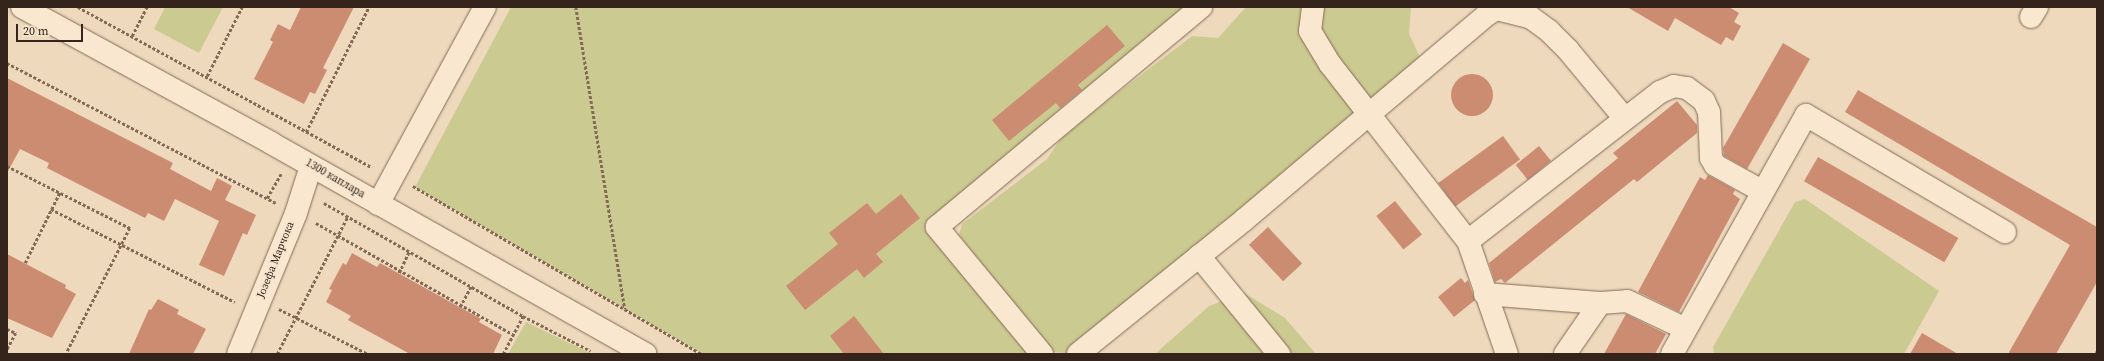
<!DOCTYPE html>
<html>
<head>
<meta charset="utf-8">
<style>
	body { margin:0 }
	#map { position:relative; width:2104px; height:361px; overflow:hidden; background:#eed9bd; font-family:"Source Serif 4",serif }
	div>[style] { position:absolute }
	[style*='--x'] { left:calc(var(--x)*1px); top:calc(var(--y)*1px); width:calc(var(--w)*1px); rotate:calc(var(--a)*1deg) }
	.green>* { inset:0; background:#cbca91 }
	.building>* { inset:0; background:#cc8c72; transform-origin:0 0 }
	.round { border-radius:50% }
	.path>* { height:2.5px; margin-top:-1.25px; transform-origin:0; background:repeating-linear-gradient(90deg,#856956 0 3px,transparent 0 5px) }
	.roads { filter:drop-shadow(0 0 1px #856956) drop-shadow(0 0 1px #856956) }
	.minor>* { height:22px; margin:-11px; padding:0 11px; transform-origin:11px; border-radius:11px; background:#f9e7d0 }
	span { translate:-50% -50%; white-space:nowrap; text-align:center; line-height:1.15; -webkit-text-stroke:3px #f5e4cc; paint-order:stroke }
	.street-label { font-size:11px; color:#34241b }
	.frame { position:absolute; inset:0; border:8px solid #34241b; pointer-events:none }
	.scale { position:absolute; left:16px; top:24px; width:67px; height:18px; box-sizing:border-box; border:2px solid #34241b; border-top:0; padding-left:5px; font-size:12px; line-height:14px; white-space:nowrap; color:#34241b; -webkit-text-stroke:3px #f5e4cc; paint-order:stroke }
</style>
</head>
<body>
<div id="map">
	<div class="green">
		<i style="clip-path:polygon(165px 7px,223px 7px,199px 53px,154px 29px)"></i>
		<i style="clip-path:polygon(511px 7px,1188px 7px,935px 216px,1035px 354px,703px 354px,415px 187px)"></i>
		<i style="clip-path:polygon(1246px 7px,1411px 7px,1409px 34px,1422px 61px,1066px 353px,1052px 352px,959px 235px,962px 224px,1047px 159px,1064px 134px,1192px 36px,1218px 38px)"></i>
		<i style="clip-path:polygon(1805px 199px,1939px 291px,1904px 354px,1714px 354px,1713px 347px,1795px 202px)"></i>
		<i style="clip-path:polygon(1244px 293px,1285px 318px,1316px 354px,1155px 354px,1209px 306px)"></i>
		<i style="clip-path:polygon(526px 322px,592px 354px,508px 354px)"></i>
	</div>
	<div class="building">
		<i style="clip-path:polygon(301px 7px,354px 7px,323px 68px,327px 70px,315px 94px,310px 92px,304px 104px,254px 79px,273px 42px,270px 40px,278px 24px,290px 30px)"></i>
		<i style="clip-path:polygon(1627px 7px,1729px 7px,1739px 13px,1734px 22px,1741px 26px,1733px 41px,1726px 37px,1721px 45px,1675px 18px,1668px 31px)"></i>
		<i style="clip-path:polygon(1107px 25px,1125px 46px,1078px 85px,1082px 90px,1060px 108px,1056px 103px,1009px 141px,992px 120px)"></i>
		<i style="clip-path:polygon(1783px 43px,1810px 59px,1747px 169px,1724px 156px,1723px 148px)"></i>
		<i class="round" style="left:1451px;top:74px;width:42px;height:42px"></i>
		<i style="clip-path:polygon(7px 78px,173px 163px,170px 169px,211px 191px,217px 178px,232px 186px,225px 200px,256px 215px,247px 235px,243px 233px,224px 276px,199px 265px,219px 221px,175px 199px,164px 221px,148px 213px,145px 218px,47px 168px,49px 163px,20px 149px,7px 173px)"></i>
		<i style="clip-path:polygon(1858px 90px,2097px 227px,2097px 282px,2056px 354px,2008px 354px,2070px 245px,1845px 112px)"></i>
		<i style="clip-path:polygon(1677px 101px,1697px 125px,1697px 133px,1637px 182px,1634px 179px,1505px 283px,1501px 279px,1495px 282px,1489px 263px,1618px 158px,1613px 153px)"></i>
		<i style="left:1503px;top:136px;width:29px;height:80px;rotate:54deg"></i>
		<i style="left:1539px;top:146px;width:19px;height:30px;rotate:51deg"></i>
		<i style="left:1818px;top:157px;width:162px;height:28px;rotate:30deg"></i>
		<i style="clip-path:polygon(1708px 175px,1735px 190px,1733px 194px,1740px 199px,1679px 312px,1638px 292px,1639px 290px,1700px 177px,1705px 180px)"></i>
		<i style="clip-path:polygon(901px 194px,920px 218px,876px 254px,883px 262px,864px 278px,857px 269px,805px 310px,786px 286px,838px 244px,829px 233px,867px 203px,876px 214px)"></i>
		<i style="left:1395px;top:201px;width:43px;height:24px;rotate:51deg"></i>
		<i style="left:1268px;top:227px;width:50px;height:26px;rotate:47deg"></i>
		<i style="clip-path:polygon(352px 253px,377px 267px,380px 263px,481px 319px,479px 322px,502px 335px,493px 354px,410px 354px,348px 320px,351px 316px,326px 302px,332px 290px,329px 289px,343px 263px,346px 265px)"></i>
		<i style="clip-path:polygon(7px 254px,66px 285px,65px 288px,76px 294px,52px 338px,7px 318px)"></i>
		<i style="clip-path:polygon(1461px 278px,1465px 283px,1468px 280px,1475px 300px,1454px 317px,1438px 297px)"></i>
		<i style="clip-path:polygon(158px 299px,179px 310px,177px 314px,206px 329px,193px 354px,129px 354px,149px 309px,151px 310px)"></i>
		<i style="clip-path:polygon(1626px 314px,1666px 334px,1655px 354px,1604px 354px)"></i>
		<i style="clip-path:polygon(854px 316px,884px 354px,844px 354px,830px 336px)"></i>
		<i style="clip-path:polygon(1922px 333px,1958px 354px,1910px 354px)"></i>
	</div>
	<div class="path">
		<i style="--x:78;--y:7;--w:335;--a:28.6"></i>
		<i style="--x:576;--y:7;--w:306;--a:80.8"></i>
		<i style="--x:132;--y:36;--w:33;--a:-63"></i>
		<i style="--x:7;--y:63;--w:303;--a:27.5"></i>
		<i style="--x:207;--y:76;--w:77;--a:-63.1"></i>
		<i style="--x:306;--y:132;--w:140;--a:-63.3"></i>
		<i style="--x:7;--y:166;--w:138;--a:26.8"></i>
		<i style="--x:130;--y:228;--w:141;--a:116.9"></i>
		<i style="--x:413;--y:186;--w:334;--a:30.2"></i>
		<i style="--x:267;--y:198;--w:28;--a:-60"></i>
		<i style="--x:324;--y:203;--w:229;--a:29.6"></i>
		<i style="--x:523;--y:316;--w:76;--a:27.2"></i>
		<i style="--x:51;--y:209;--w:206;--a:26.8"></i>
		<i style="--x:316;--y:223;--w:227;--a:29.5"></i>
		<i style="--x:25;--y:263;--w:79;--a:-63.8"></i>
		<i style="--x:399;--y:273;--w:23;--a:-65"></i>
		<i style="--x:460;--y:307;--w:24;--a:-62"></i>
		<i style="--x:279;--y:309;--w:100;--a:26.8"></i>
		<i style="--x:7;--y:329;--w:10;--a:24"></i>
		<i style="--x:16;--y:333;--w:19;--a:118"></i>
		<i style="--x:277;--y:354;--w:153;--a:-62.8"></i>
		<i style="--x:503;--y:354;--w:43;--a:-62.2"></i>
		<i style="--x:2096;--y:354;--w:3;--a:-72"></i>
	</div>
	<div class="roads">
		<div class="minor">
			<i style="--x:22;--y:7;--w:284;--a:28.6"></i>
			<i style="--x:271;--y:143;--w:430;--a:29.4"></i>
			<i style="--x:1313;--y:7;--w:24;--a:97"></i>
			<i style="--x:1310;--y:31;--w:39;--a:59"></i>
			<i style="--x:1330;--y:64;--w:224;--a:52.1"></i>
			<i style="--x:1468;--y:241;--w:120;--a:71"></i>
			<i style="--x:2031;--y:17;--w:12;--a:-59"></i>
			<i style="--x:378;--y:204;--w:224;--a:-61.5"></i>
			<i style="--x:1468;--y:241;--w:243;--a:-37.8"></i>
			<i style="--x:1660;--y:92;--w:15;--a:-23"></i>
			<i style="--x:1674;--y:86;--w:13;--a:9"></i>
			<i style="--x:1687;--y:88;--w:21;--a:37"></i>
			<i style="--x:1704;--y:101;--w:12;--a:66"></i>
			<i style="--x:1709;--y:112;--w:46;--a:87.5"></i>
			<i style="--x:1711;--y:158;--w:8;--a:60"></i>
			<i style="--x:1715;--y:165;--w:54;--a:29"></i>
			<i style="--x:1199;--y:256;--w:127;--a:50.8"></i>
			<i style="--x:1485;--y:294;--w:115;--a:4.5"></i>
			<i style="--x:1600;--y:303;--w:27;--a:-4"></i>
			<i style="--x:1627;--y:301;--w:65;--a:25.4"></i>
			<i style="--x:238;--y:354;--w:152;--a:-67.6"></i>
			<i style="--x:296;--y:213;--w:49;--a:-72.3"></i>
			<i style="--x:1042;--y:354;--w:165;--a:-129.6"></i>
			<i style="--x:937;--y:227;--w:344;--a:-39.8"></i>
			<i style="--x:1078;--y:354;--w:213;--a:-38.9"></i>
			<i style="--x:1244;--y:220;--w:319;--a:-40.2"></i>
			<i style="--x:1488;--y:14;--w:10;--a:-29"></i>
			<i style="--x:1497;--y:9;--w:34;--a:14"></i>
			<i style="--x:1530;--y:17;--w:24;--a:36"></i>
			<i style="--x:1549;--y:31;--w:27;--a:45"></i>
			<i style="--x:1568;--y:50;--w:89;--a:50.4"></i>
			<i style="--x:1565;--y:354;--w:62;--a:-55.5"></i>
			<i style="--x:1672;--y:354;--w:274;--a:-60.7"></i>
			<i style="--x:1806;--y:115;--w:231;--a:30.5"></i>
		</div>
	</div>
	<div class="street-label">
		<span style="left:335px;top:179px;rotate:30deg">1300 каплара</span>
		<span style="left:276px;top:260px;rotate:-68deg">Јозефа Марчока</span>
	</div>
	<div class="frame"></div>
	<div class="scale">20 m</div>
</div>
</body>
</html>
